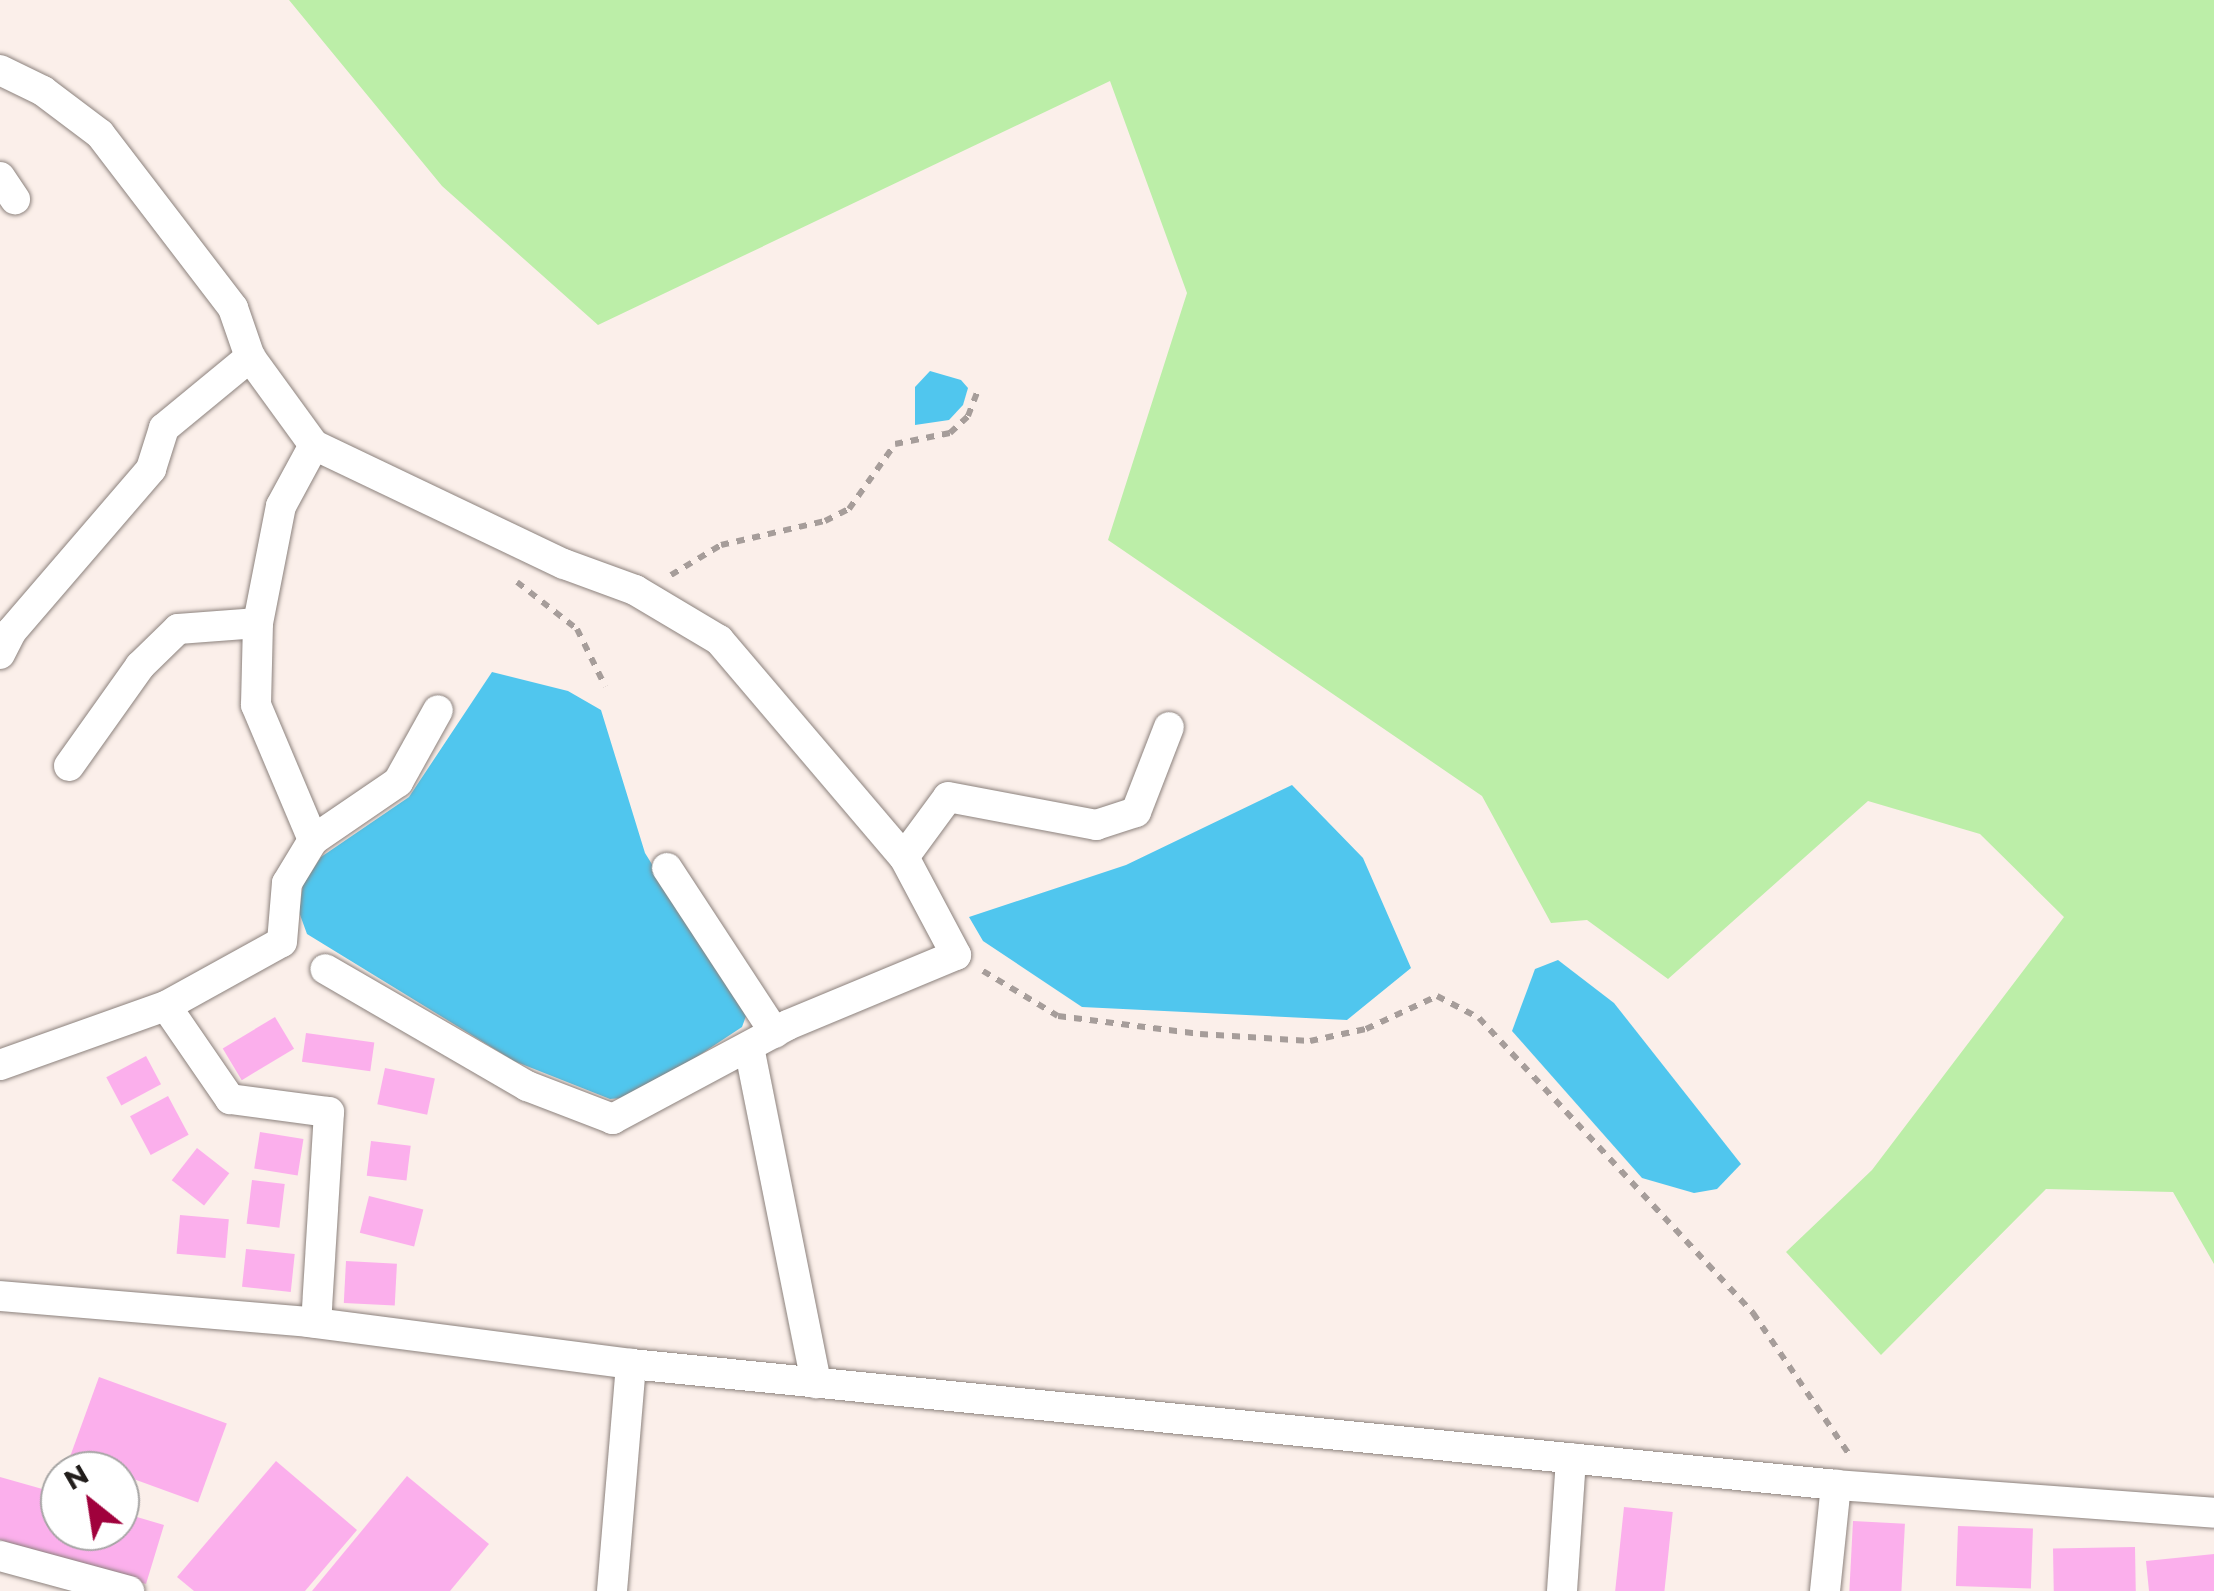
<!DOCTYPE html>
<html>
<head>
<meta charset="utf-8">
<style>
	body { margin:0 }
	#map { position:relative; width:2214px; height:1591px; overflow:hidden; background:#fbefea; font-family:Montserrat,sans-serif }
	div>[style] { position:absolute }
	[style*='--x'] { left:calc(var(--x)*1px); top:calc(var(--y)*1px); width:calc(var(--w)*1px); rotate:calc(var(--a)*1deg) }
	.green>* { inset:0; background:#bceea8 }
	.water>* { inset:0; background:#50c6ee }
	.building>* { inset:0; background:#fbafec; transform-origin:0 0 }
	.path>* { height:6px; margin-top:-3px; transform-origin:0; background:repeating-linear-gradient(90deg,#a69d9a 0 8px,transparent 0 16px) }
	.roads { filter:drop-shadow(0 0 2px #8c827d) drop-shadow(0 0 2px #8c827d) }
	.minor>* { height:30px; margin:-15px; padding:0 15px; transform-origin:15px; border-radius:15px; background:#fff }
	span { translate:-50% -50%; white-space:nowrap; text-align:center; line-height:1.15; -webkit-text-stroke:8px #fff; paint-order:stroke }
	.north { position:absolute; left:40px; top:1451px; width:100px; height:100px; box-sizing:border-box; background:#fff; border:2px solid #a6a5a4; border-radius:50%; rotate:330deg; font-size:28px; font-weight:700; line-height:40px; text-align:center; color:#211d1b }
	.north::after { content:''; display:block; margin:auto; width:35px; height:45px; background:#a0013c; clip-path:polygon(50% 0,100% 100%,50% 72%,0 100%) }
</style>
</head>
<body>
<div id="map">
	<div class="green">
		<i style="clip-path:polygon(289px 0,2214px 0,2214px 1264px,2173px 1192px,2046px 1189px,1881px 1355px,1786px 1252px,1872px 1170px,2064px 917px,1980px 834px,1868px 801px,1668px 979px,1587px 920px,1551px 923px,1482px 796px,1108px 540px,1187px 293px,1110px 81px,598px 325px,442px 186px)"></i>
	</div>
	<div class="water">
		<i style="clip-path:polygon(930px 371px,961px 380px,968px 388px,963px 405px,949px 420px,915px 425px,915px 387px)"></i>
		<i style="clip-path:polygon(492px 672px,568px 691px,601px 710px,645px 853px,746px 1016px,742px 1027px,636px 1097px,610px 1099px,514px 1061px,307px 934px,299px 912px,303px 885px,321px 857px,409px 797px)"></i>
		<i style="clip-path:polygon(1292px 785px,1363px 858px,1411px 968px,1347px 1020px,1082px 1007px,983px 941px,969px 917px,1126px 865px)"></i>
		<i style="clip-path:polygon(1558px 960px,1614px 1003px,1741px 1164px,1717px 1189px,1694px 1193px,1642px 1178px,1512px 1031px,1535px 969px)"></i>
	</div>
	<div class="building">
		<i style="left:275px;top:1017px;width:37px;height:61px;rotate:59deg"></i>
		<i style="left:306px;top:1033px;width:69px;height:29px;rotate:8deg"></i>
		<i style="left:146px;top:1056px;width:32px;height:45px;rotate:62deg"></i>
		<i style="left:385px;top:1068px;width:51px;height:37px;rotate:12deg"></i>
		<i style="left:168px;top:1096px;width:44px;height:43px;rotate:62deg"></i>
		<i style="left:260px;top:1132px;width:44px;height:37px;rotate:9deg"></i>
		<i style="left:371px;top:1141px;width:40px;height:35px;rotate:7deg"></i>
		<i style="left:197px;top:1148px;width:41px;height:41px;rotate:38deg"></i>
		<i style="left:252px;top:1180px;width:33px;height:44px;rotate:7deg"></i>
		<i style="left:369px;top:1196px;width:56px;height:38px;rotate:14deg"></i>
		<i style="left:180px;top:1215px;width:49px;height:39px;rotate:5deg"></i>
		<i style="left:246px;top:1249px;width:49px;height:38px;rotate:6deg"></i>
		<i style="left:346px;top:1261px;width:51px;height:42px;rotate:3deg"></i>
		<i style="left:99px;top:1377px;width:136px;height:84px;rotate:20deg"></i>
		<i style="clip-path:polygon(276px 1461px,357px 1530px,305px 1591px,194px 1591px,177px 1577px)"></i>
		<i style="clip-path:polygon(407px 1476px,489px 1544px,450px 1591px,312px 1591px)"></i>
		<i style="clip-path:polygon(0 1477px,60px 1494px,60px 1531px,120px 1531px,120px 1512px,164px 1525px,146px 1584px,0 1540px)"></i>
		<i style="left:1624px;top:1507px;width:49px;height:85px;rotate:6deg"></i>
		<i style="left:1853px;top:1521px;width:52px;height:70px;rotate:3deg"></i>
		<i style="left:1958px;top:1526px;width:75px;height:60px;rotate:2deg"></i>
		<i style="left:2135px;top:1547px;width:44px;height:82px;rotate:89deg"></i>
		<i style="clip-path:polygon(2214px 1554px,2214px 1591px,2149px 1591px,2146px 1561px)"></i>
	</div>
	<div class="path">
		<i style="--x:671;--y:575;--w:58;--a:-31"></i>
		<i style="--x:721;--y:545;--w:107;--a:-13"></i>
		<i style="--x:825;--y:521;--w:27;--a:-27"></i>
		<i style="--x:849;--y:509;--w:80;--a:-54.7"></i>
		<i style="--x:895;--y:444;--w:56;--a:-11.3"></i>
		<i style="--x:950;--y:433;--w:25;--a:-43"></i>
		<i style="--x:968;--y:416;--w:31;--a:-69"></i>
		<i style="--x:517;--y:582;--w:76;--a:38.1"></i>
		<i style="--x:577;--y:629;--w:64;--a:63.8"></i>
		<i style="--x:983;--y:971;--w:87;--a:31"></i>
		<i style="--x:1058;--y:1016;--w:143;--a:7.2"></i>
		<i style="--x:1200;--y:1034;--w:110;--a:3.6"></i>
		<i style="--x:1310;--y:1041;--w:57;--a:-12.1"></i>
		<i style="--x:1366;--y:1029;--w:78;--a:-24.9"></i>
		<i style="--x:1437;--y:996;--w:47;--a:27.6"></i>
		<i style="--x:1479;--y:1018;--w:403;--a:47.1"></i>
		<i style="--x:1753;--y:1313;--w:171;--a:55.8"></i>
	</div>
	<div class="roads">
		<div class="minor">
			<i style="--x:0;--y:70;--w:48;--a:26"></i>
			<i style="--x:43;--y:91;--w:71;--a:37"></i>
			<i style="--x:100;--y:134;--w:219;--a:52.6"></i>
			<i style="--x:233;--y:308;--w:52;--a:70.9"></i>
			<i style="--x:250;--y:357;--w:109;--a:54"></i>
			<i style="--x:314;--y:445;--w:277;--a:25.5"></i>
			<i style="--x:564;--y:564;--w:76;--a:20.1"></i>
			<i style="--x:635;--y:590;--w:98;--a:30.8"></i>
			<i style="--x:719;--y:640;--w:285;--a:49.6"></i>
			<i style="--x:904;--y:857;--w:111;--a:62"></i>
			<i style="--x:956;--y:955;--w:182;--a:157.4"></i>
			<i style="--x:788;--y:1025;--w:199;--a:151.8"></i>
			<i style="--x:613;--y:1119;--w:92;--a:-159"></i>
			<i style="--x:527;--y:1086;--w:233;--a:-149.9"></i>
			<i style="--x:0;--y:177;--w:27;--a:56"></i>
			<i style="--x:258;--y:623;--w:119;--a:-78.9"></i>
			<i style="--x:281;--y:506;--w:69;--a:-61.6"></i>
			<i style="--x:0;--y:654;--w:25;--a:-63"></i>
			<i style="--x:11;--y:632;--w:215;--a:-49.3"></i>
			<i style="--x:151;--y:469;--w:43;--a:-72.4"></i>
			<i style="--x:164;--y:428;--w:112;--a:-39.5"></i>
			<i style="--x:69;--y:766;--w:123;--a:-54.6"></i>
			<i style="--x:140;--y:666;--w:53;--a:-44.2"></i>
			<i style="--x:178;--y:629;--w:80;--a:-4.3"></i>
			<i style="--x:258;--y:623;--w:82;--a:91.4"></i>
			<i style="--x:256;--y:705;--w:147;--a:67.1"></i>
			<i style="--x:904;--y:857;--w:74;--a:-53.7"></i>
			<i style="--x:948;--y:797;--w:151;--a:10.7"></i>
			<i style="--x:1096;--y:825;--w:42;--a:-18"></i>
			<i style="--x:1136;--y:812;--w:91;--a:-68.8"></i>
			<i style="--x:667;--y:868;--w:197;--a:56.8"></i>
			<i style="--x:166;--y:1006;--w:113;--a:55.5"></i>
			<i style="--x:230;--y:1099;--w:100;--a:7.5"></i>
			<i style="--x:329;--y:1112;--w:211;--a:93.5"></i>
			<i style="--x:749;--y:1047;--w:343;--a:78.7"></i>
			<i style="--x:0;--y:1065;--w:176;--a:-19.6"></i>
			<i style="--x:166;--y:1006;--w:132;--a:-28.9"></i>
			<i style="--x:282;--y:942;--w:59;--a:-85.2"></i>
			<i style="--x:287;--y:883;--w:50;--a:-58.8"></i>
			<i style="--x:313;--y:840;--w:103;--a:-34.3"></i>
			<i style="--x:398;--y:782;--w:82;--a:-60.9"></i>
			<i style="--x:0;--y:1296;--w:309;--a:4.8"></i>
			<i style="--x:308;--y:1322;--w:326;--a:7.4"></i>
			<i style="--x:631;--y:1364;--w:1211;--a:5.73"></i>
			<i style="--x:1836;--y:1485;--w:379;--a:4.2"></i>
			<i style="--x:0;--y:1556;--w:134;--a:15.2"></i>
			<i style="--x:612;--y:1591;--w:228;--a:-85.2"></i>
			<i style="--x:1562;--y:1591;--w:133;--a:-86.1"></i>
			<i style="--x:1825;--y:1591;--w:107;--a:-84.1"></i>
		</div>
	</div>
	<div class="north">N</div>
</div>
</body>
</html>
